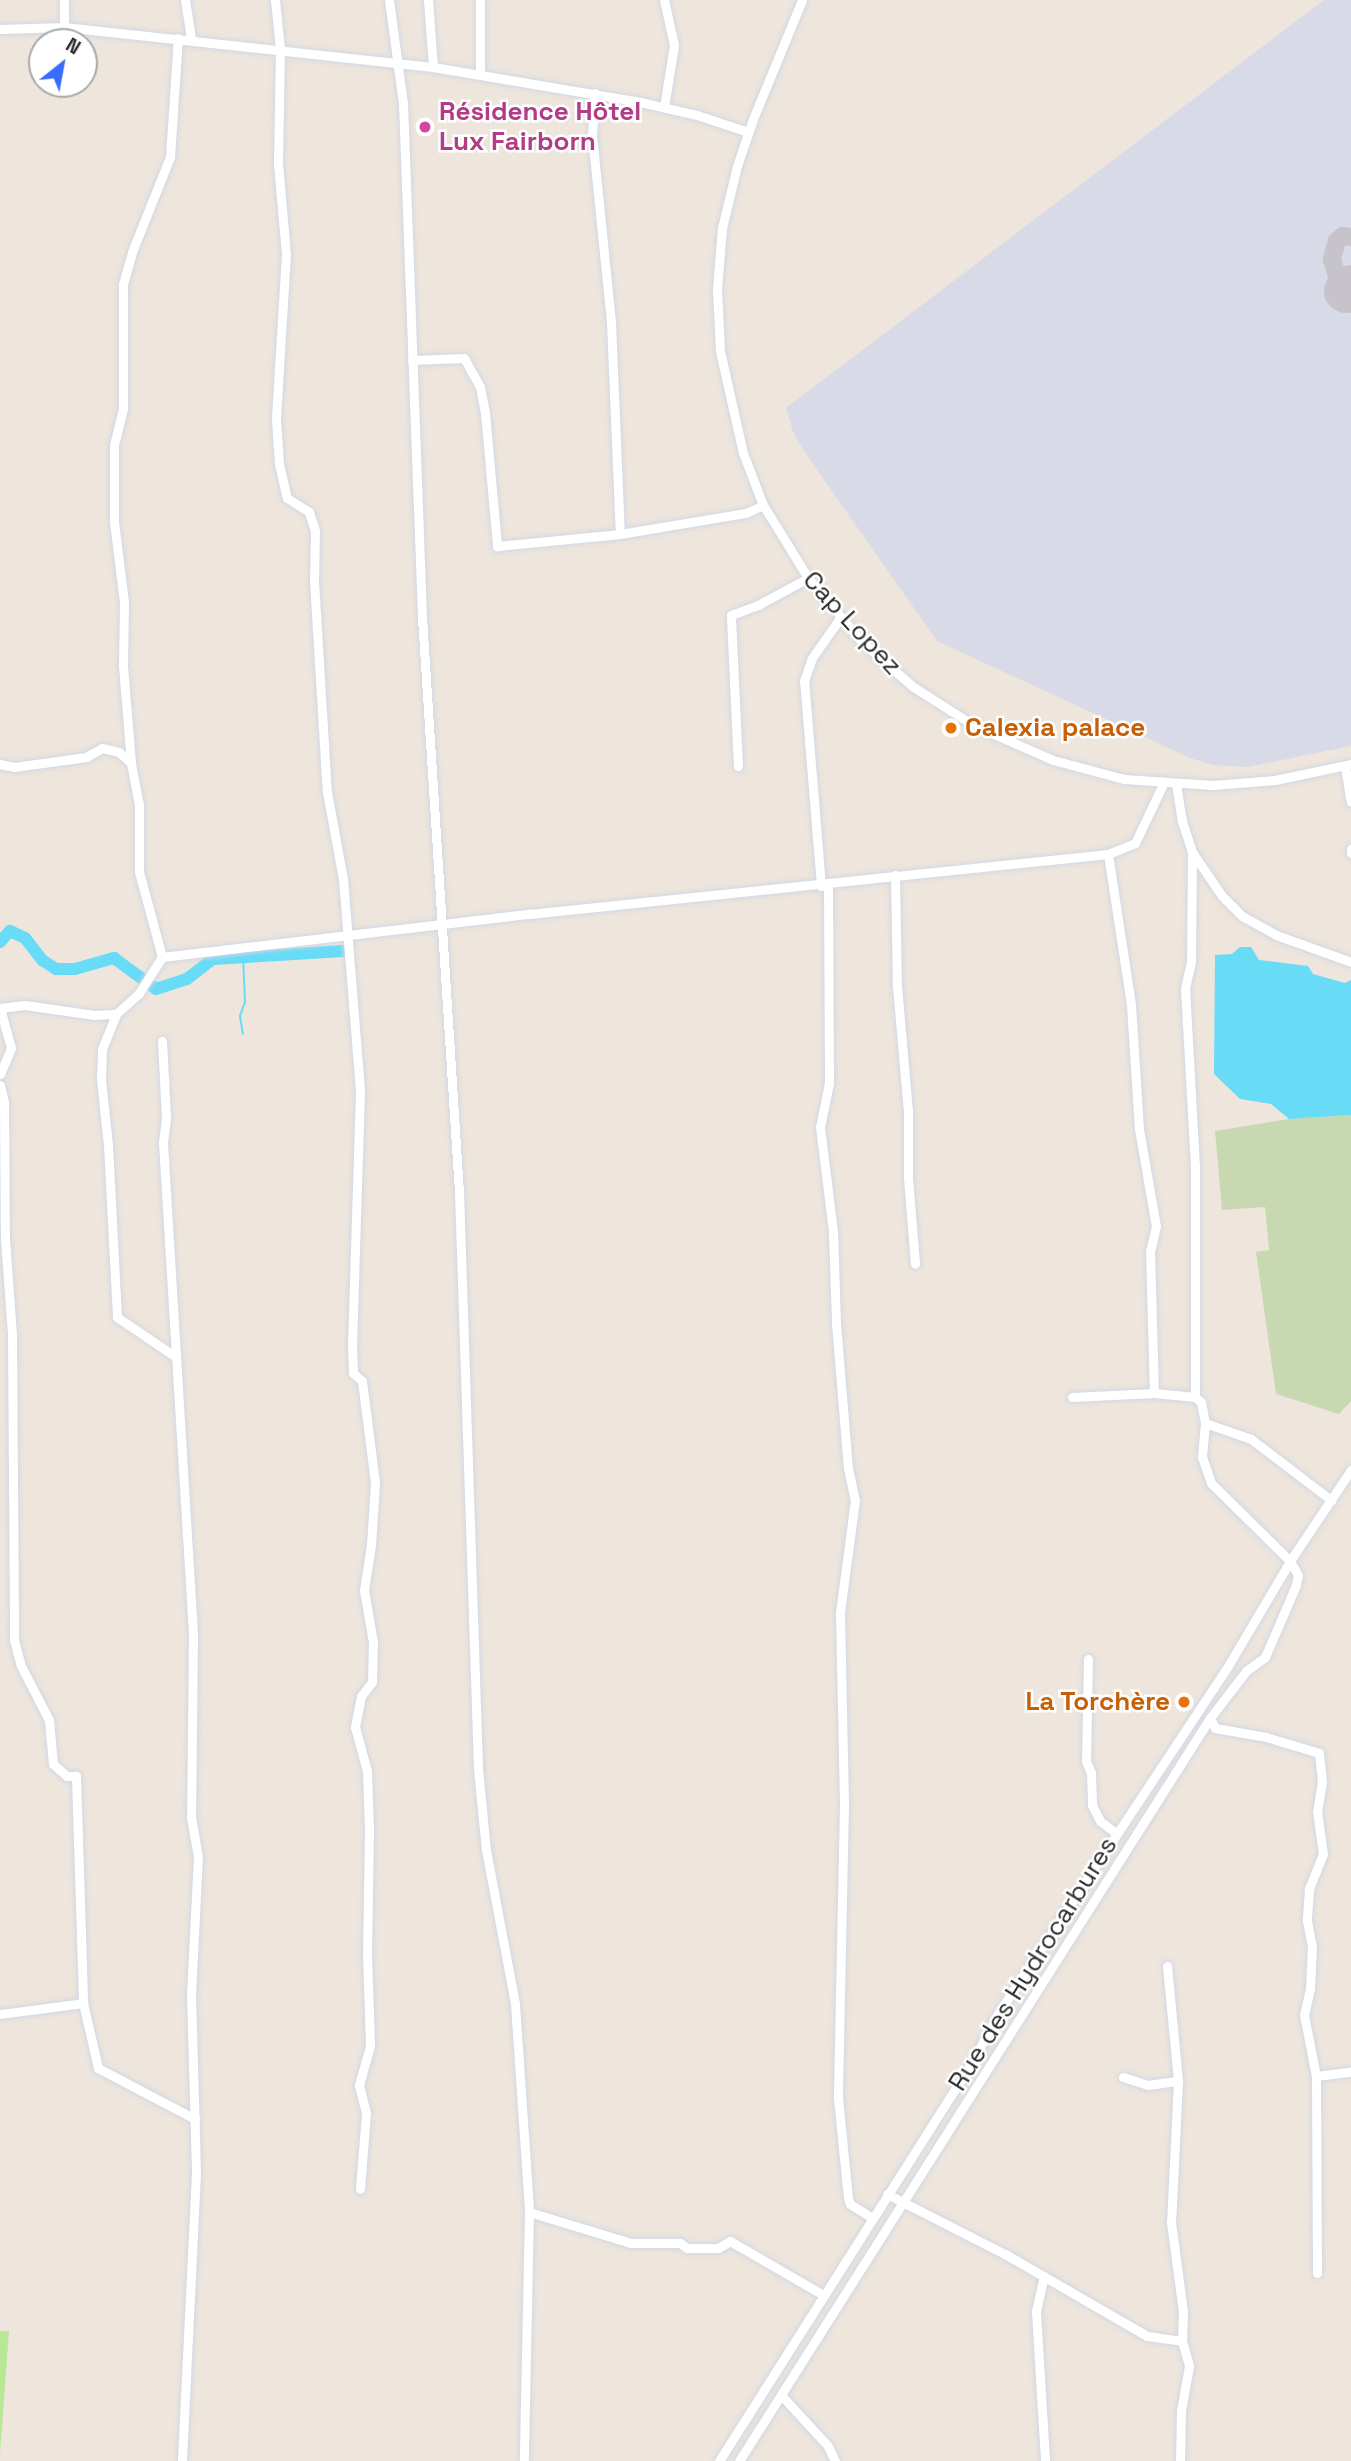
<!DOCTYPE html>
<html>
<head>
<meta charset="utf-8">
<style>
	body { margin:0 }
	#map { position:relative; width:1351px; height:2461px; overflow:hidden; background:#eee5dc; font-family:"Space Grotesk",sans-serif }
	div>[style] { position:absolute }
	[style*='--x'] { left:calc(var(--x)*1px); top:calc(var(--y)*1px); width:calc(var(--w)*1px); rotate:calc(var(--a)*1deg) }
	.airport>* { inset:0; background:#d8dbe7 }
	.green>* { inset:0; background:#b7e895 }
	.cemetery>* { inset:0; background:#c8d9b2 }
	.water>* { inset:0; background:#68dbf7 }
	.stream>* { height:2px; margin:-1px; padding:0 1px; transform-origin:1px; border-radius:1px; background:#68dbf7 }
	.river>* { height:12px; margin:-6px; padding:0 6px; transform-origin:6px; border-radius:6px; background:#68dbf7 }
	.taxiway>* { height:18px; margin:-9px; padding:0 9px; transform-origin:9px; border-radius:9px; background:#c6c4ca }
	.runway>* { height:44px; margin:-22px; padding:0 22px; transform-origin:22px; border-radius:22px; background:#c6c4ca }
	.roads { filter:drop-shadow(0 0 2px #d2d7e5) drop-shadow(0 0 2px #d2d7e5) }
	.minor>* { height:9px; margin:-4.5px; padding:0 4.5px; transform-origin:4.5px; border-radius:4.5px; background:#fff }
	.dots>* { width:19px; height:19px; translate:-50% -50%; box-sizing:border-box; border:4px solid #fff; border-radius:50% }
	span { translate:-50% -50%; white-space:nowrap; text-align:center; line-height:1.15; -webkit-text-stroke:5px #fff; paint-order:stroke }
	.hotel-label { font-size:26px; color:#b23c85; font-weight:700 }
	.left { translate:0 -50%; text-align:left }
	.street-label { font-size:26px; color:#2b2b2b }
	.food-label { font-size:26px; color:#c56008; font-weight:700 }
	.right { translate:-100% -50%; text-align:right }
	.north { position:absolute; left:28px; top:28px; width:70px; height:70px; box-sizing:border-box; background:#fff; border:2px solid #aaa; border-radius:50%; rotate:31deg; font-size:19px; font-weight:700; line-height:28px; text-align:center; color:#2b2b2b }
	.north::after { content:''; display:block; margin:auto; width:24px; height:32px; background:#386bff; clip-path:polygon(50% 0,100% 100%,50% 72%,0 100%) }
</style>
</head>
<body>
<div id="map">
	<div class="airport">
		<i style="clip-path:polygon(1324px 0,1351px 0,1351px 746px,1248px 767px,1213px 765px,1190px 758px,937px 641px,806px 454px,793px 432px,786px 408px)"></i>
	</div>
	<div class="green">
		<i style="clip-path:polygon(0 2331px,9px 2331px,0 2454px)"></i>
	</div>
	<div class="cemetery">
		<i style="clip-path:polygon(1351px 1115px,1351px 1401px,1339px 1414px,1276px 1394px,1256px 1252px,1269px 1250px,1265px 1207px,1222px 1210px,1215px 1131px,1289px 1119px)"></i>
	</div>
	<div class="water">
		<i style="clip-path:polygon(1240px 947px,1251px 947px,1259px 960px,1308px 966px,1313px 974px,1345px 983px,1351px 980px,1351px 1115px,1289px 1119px,1271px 1104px,1240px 1099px,1214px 1074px,1215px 955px,1232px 954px)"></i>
	</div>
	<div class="stream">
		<i style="--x:243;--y:956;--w:46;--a:87.5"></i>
		<i style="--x:245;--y:1002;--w:15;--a:110"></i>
		<i style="--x:240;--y:1016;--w:18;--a:81"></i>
	</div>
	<div class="river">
		<i style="--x:0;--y:942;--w:15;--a:-48"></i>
		<i style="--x:10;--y:931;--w:17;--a:25"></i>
		<i style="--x:25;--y:938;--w:28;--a:52"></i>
		<i style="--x:42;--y:960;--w:17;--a:33"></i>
		<i style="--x:56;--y:969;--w:19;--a:0"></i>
		<i style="--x:75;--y:969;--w:41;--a:-15.8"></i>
		<i style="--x:114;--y:958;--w:52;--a:36.4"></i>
		<i style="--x:156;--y:989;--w:33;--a:-18"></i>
		<i style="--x:187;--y:979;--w:33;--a:-38"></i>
		<i style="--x:213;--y:959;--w:130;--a:-3.5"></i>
	</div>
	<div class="taxiway">
		<i style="--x:1351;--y:237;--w:8;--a:-173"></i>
		<i style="--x:1343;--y:236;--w:8;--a:140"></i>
		<i style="--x:1337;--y:241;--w:19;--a:106"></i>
		<i style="--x:1332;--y:259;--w:18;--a:74"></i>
		<i style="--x:1337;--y:276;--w:18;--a:41"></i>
	</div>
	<div class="runway">
		<i style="--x:1346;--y:291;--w:6;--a:-39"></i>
	</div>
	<div class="roads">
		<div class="minor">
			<i style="--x:64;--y:0;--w:27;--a:90"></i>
			<i style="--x:185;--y:0;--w:39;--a:81"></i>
			<i style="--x:275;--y:0;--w:49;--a:84.2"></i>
			<i style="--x:280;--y:49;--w:114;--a:91"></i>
			<i style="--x:278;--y:163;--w:91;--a:85"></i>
			<i style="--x:286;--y:254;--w:164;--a:93.5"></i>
			<i style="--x:276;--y:418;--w:46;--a:86.3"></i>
			<i style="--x:279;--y:464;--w:35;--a:77"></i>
			<i style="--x:287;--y:498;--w:26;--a:32"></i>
			<i style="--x:309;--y:512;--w:20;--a:72"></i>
			<i style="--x:315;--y:531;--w:50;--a:91.1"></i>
			<i style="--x:314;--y:581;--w:211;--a:86.5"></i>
			<i style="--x:327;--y:792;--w:88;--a:79.6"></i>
			<i style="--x:343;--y:879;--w:213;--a:85.4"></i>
			<i style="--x:360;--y:1091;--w:253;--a:91.8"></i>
			<i style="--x:352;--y:1344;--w:29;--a:88"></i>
			<i style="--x:353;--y:1373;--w:12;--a:42"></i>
			<i style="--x:362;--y:1381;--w:103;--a:82.7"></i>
			<i style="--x:375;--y:1483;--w:62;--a:93.7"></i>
			<i style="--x:371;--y:1545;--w:46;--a:98.8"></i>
			<i style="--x:364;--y:1590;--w:53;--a:80.2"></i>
			<i style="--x:373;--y:1642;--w:40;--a:91.4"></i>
			<i style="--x:372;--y:1682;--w:18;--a:128"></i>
			<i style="--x:361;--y:1696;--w:32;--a:101"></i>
			<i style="--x:355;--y:1727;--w:46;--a:74.7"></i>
			<i style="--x:367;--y:1771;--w:59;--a:88.1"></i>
			<i style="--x:369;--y:1830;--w:124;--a:90.9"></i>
			<i style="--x:367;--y:1954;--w:92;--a:88.1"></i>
			<i style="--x:370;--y:2046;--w:41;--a:105.8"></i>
			<i style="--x:359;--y:2085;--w:29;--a:76"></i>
			<i style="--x:366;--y:2113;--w:76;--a:94.5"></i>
			<i style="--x:389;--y:0;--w:104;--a:82.3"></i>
			<i style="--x:403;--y:103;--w:514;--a:87.88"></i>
			<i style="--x:422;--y:617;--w:576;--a:86.32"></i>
			<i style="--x:459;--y:1192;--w:577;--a:88.11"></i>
			<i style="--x:478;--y:1769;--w:81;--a:84.4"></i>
			<i style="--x:486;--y:1850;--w:157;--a:79.3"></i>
			<i style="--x:515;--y:2004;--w:208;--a:86.1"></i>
			<i style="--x:529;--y:2212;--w:249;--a:91.2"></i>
			<i style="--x:428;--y:0;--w:67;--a:85.7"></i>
			<i style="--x:480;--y:0;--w:74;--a:90"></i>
			<i style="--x:802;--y:0;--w:129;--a:112.4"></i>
			<i style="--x:753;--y:119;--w:50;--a:108.8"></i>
			<i style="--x:737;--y:166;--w:64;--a:103.6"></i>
			<i style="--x:722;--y:228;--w:61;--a:94.7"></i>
			<i style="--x:717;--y:289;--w:62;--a:87.2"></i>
			<i style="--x:720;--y:351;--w:105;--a:77.3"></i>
			<i style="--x:743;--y:453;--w:56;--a:69"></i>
			<i style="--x:763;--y:505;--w:86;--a:58.3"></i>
			<i style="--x:808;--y:578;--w:84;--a:49.8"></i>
			<i style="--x:862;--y:642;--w:67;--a:41.3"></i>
			<i style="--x:912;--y:686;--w:72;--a:32.6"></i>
			<i style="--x:973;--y:725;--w:87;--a:23.6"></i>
			<i style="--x:1053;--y:760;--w:73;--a:15"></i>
			<i style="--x:1124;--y:779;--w:89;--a:3.9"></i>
			<i style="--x:1213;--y:785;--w:62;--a:-4.6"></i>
			<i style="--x:1275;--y:780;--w:78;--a:-11.9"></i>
			<i style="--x:0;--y:29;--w:64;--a:-1.8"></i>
			<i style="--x:64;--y:27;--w:371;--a:6.2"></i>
			<i style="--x:433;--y:67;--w:210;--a:9.6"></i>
			<i style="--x:640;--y:102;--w:58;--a:12.8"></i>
			<i style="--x:697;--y:115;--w:54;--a:18.4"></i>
			<i style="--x:595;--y:93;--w:42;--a:94.1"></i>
			<i style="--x:592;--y:135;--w:188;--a:84.2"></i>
			<i style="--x:611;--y:322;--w:212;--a:87.6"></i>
			<i style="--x:664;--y:107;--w:63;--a:-80.8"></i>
			<i style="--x:674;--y:45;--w:46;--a:-102.5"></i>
			<i style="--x:412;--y:360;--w:52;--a:-2.2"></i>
			<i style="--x:464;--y:358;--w:33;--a:61"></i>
			<i style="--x:480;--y:387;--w:26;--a:79"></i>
			<i style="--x:485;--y:413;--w:134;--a:84.8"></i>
			<i style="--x:497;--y:546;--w:124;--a:-5.6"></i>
			<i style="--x:620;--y:534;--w:128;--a:-9.5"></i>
			<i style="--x:746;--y:513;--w:19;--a:-25"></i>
			<i style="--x:0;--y:764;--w:14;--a:12"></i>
			<i style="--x:14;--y:767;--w:73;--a:-7.9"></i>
			<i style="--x:86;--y:757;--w:18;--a:-29"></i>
			<i style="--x:102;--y:748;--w:17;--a:13"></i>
			<i style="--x:119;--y:752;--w:16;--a:43"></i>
			<i style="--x:738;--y:766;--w:151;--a:-92.7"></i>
			<i style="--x:731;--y:615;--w:29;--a:-20"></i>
			<i style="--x:758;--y:605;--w:57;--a:-28.4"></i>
			<i style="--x:1345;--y:766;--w:36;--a:81"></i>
			<i style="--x:1176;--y:784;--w:37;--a:81"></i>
			<i style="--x:1182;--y:821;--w:33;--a:72"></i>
			<i style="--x:1192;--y:852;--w:53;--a:55.7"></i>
			<i style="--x:1222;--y:896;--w:28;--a:45"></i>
			<i style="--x:1242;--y:916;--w:39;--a:29"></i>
			<i style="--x:1276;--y:935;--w:80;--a:19.8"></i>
			<i style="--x:1351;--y:849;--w:4;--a:90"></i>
			<i style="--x:1192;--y:852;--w:110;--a:90.5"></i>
			<i style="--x:1191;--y:962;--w:27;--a:103"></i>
			<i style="--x:1185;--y:988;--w:178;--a:86.8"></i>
			<i style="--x:1195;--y:1166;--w:231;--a:90"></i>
			<i style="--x:1108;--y:854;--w:153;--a:81.3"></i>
			<i style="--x:1131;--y:1005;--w:124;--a:86.3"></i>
			<i style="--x:1139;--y:1129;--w:98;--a:80.1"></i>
			<i style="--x:1156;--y:1226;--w:26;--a:103"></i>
			<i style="--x:1150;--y:1251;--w:142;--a:88.4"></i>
			<i style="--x:895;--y:875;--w:111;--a:89"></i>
			<i style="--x:897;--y:986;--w:127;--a:85"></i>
			<i style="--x:908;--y:1113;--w:65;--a:90"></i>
			<i style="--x:908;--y:1178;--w:86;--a:85.3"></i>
			<i style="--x:828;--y:885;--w:198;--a:89.7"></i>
			<i style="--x:829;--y:1083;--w:45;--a:101.6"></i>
			<i style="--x:820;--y:1127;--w:106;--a:82.9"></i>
			<i style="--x:833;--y:1232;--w:91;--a:88.1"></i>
			<i style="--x:836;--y:1323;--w:145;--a:85.3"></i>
			<i style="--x:848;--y:1468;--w:33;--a:78"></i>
			<i style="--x:855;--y:1500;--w:114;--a:97.6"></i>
			<i style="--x:840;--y:1613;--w:192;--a:88.8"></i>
			<i style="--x:844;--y:1805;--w:293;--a:91.2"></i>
			<i style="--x:838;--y:2098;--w:100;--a:84.3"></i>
			<i style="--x:848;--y:2198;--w:6;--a:72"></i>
			<i style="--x:850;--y:2204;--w:26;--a:32"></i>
			<i style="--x:821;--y:886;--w:206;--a:-94.7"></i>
			<i style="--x:804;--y:681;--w:24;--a:-71"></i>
			<i style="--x:812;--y:658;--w:49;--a:-55"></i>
			<i style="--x:162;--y:957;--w:88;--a:-105.1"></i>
			<i style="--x:139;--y:872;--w:67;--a:-90"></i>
			<i style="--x:139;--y:805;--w:43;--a:-100.8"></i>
			<i style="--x:131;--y:763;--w:97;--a:-94.7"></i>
			<i style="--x:123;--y:666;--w:64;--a:-89.1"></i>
			<i style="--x:124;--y:602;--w:81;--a:-97.1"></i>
			<i style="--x:114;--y:522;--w:77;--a:-90"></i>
			<i style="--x:114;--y:445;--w:37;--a:-76"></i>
			<i style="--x:123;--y:409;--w:125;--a:-90"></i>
			<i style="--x:123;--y:284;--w:33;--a:-74"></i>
			<i style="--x:132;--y:252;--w:102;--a:-68.2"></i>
			<i style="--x:170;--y:157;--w:119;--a:-86.2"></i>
			<i style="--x:162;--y:1041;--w:77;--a:87"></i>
			<i style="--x:166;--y:1118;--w:25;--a:97"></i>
			<i style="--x:163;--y:1143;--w:494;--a:86.5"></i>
			<i style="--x:193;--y:1636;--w:181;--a:90.6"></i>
			<i style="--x:191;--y:1817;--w:40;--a:80"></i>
			<i style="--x:198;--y:1856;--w:137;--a:92.9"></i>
			<i style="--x:191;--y:1993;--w:180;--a:88.4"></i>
			<i style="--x:196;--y:2173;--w:288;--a:92.8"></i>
			<i style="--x:0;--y:1074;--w:28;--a:-67"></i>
			<i style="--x:11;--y:1048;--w:41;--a:-105.4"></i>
			<i style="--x:0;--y:1008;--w:25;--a:-7"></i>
			<i style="--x:25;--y:1005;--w:70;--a:8.2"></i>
			<i style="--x:94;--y:1015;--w:22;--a:-3"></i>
			<i style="--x:0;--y:1085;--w:17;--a:77"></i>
			<i style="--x:4;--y:1102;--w:137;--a:89.6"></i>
			<i style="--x:5;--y:1239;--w:95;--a:85.8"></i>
			<i style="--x:12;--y:1334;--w:306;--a:89.6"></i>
			<i style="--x:14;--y:1640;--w:27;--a:75"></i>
			<i style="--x:21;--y:1666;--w:61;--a:62.6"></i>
			<i style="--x:49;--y:1720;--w:44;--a:84.8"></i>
			<i style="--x:53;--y:1764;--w:18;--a:41"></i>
			<i style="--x:67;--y:1776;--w:9;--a:0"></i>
			<i style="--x:76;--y:1776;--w:227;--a:88.2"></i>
			<i style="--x:83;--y:2003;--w:67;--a:77"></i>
			<i style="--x:98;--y:2068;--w:110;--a:27.7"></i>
			<i style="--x:176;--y:1357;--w:71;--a:-145.9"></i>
			<i style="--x:117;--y:1317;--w:172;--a:-93"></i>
			<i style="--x:108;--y:1145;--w:66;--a:-96.1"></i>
			<i style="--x:101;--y:1079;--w:30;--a:-88"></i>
			<i style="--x:102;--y:1049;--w:38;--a:-68"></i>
			<i style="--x:116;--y:1014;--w:31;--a:-42"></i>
			<i style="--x:139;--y:993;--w:43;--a:-57.4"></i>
			<i style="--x:162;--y:957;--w:370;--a:-6.7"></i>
			<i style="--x:529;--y:914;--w:582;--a:-5.92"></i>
			<i style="--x:1108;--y:854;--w:29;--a:-22"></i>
			<i style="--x:1135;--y:843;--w:65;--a:-64.6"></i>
			<i style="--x:1205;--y:1423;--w:49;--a:19.2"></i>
			<i style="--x:1251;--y:1439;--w:101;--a:37.3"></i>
			<i style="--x:1088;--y:1659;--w:102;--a:91.1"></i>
			<i style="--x:1086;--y:1761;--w:13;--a:67"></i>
			<i style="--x:1091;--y:1773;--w:32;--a:88"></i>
			<i style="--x:1092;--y:1805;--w:18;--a:63"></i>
			<i style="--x:1100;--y:1821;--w:20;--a:37"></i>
			<i style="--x:1210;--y:1718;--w:11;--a:63"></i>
			<i style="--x:1215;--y:1728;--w:52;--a:10"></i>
			<i style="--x:1266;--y:1737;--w:55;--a:16.8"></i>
			<i style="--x:1319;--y:1753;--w:28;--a:84"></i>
			<i style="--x:1322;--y:1781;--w:30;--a:99"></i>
			<i style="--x:1317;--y:1811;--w:43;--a:82.1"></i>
			<i style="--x:1323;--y:1854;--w:38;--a:112"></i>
			<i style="--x:1309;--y:1889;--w:32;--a:94"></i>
			<i style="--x:1307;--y:1921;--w:25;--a:79"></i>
			<i style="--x:1312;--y:1946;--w:43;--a:92.7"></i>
			<i style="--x:1310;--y:1989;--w:27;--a:103"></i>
			<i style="--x:1304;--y:2015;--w:62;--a:78.9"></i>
			<i style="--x:1316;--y:2076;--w:197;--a:89.7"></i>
			<i style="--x:1167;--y:1966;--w:116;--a:84.5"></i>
			<i style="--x:1178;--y:2081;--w:141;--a:92.8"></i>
			<i style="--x:1171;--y:2222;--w:91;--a:82.4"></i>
			<i style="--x:1183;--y:2312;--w:29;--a:92"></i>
			<i style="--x:0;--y:2014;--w:84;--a:-7.5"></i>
			<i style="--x:1316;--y:2076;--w:35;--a:-7"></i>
			<i style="--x:1123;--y:2077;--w:26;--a:18"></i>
			<i style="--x:1148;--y:2085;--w:30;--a:-8"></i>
			<i style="--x:887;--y:2194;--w:132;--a:27"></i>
			<i style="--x:1005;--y:2254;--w:164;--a:30"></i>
			<i style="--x:1147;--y:2336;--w:35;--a:8"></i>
			<i style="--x:1182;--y:2341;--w:26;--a:74"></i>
			<i style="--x:1189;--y:2366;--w:46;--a:100.1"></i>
			<i style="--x:1181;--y:2411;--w:50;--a:91.1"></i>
			<i style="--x:529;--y:2212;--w:107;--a:16.9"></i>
			<i style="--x:631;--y:2243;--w:49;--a:0"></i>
			<i style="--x:680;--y:2243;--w:9;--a:36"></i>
			<i style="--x:687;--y:2248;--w:31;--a:0"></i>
			<i style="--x:718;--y:2248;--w:14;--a:-30"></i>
			<i style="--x:730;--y:2241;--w:108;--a:30.1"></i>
			<i style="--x:1044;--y:2276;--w:37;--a:103"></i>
			<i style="--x:1036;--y:2312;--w:149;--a:86.5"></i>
			<i style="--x:781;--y:2395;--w:69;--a:47.3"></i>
			<i style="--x:828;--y:2446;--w:17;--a:65"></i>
			<i style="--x:719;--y:2461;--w:470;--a:-57.6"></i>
			<i style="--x:971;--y:2064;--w:59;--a:-61.7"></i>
			<i style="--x:999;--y:2012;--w:415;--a:-56.5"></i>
			<i style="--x:1228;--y:1666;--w:122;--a:-59.4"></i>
			<i style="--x:1290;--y:1561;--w:110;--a:-56.2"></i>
			<i style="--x:739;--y:2461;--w:880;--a:-57.63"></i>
			<i style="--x:1210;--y:1718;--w:59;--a:-52.5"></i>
			<i style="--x:1246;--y:1671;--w:24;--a:-36"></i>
			<i style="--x:1265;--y:1657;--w:78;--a:-66.7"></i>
			<i style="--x:1296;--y:1585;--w:10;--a:-79"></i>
			<i style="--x:1298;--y:1575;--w:16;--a:-120"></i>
			<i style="--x:1290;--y:1561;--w:111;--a:-135.4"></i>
			<i style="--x:1211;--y:1483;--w:28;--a:-109"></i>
			<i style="--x:1202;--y:1457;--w:34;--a:-85"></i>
			<i style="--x:1205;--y:1423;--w:21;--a:-101"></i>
			<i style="--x:1201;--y:1402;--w:8;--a:-140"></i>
			<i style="--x:1195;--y:1397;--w:41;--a:-174.4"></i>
			<i style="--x:1154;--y:1393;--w:82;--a:177.2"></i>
		</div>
	</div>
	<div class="dots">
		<i style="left:425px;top:127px;background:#d1479c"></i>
		<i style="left:951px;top:728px;background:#e8710a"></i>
		<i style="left:1184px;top:1702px;background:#e8710a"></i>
	</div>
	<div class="hotel-label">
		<span class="left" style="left:439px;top:127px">Résidence Hôtel<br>Lux Fairborn</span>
	</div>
	<div class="street-label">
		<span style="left:852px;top:623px;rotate:47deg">Cap Lopez</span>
		<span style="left:1033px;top:1964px;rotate:-58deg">Rue des Hydrocarbures</span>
	</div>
	<div class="food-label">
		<span class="left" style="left:965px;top:728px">Calexia palace</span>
		<span class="right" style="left:1170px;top:1702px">La Torchère</span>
	</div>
	<div class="north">N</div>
</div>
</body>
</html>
